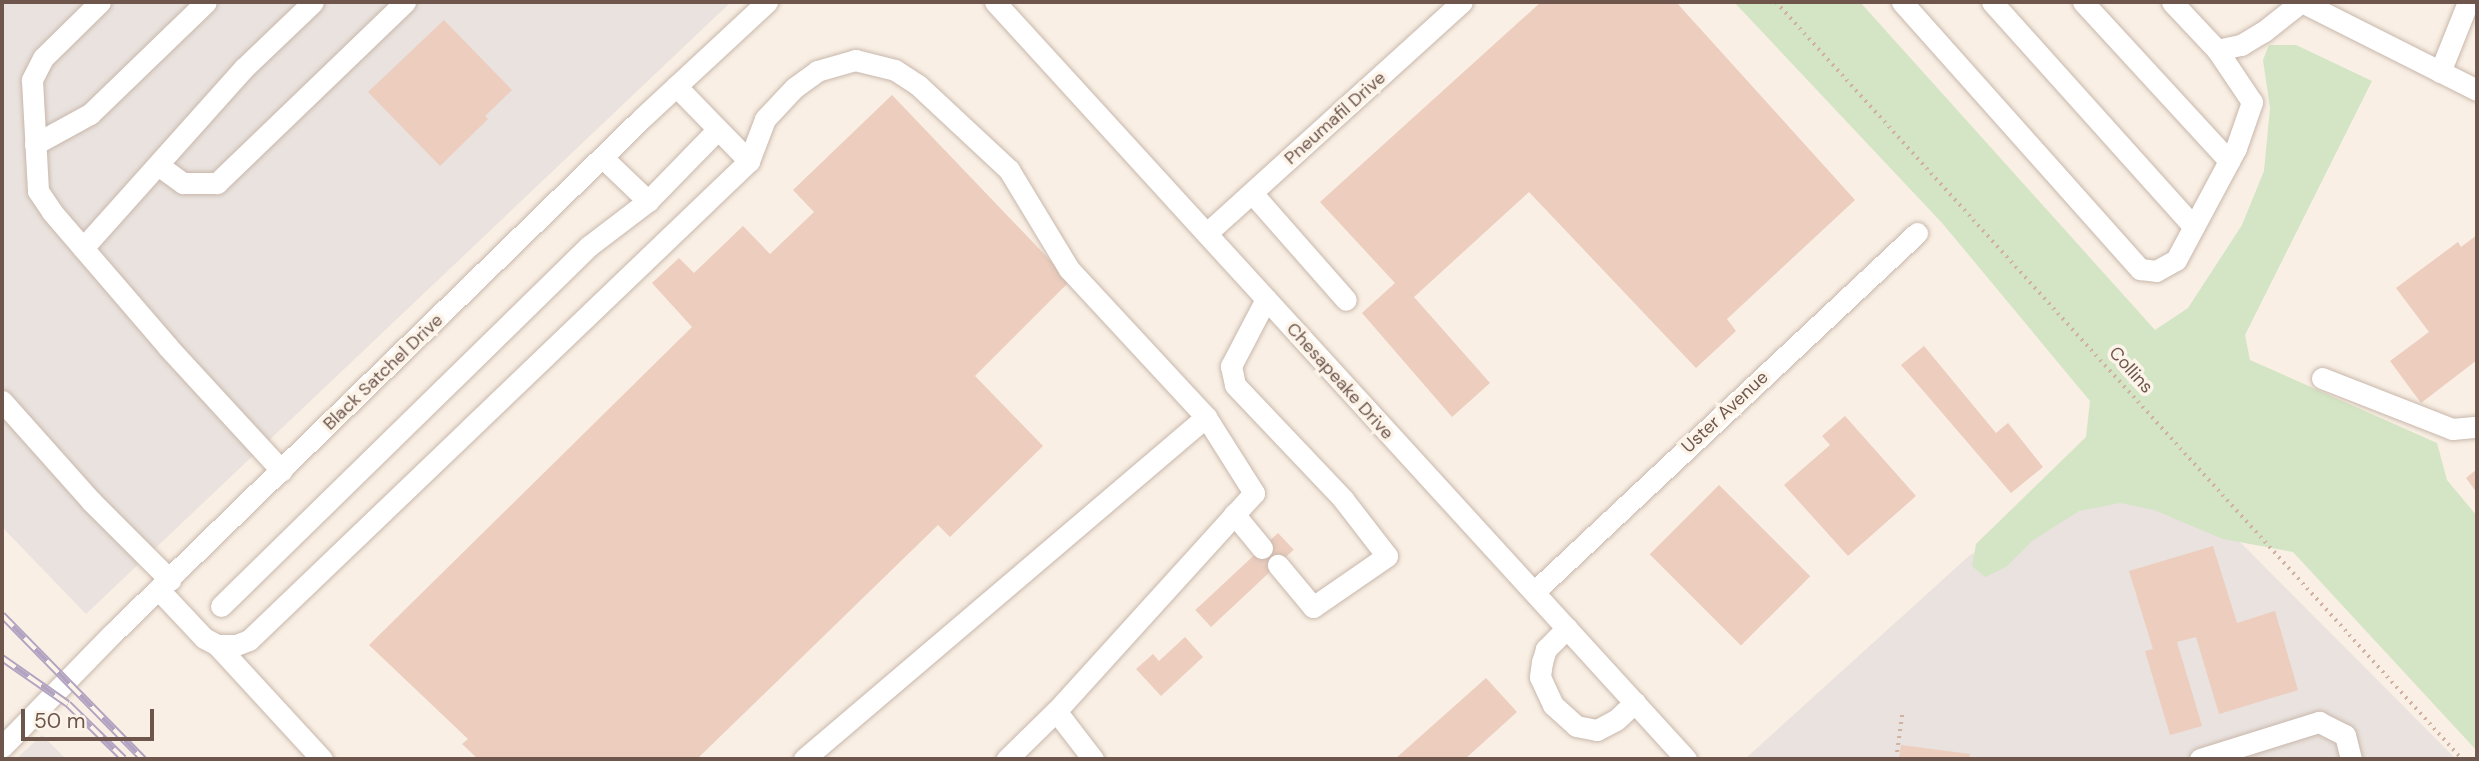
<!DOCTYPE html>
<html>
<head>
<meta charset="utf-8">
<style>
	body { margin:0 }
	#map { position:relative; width:2479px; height:761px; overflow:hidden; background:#f9efe4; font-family:"DM Sans",sans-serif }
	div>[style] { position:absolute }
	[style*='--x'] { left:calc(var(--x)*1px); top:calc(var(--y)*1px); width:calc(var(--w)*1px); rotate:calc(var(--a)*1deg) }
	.industrial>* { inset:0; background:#e9e2de }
	.green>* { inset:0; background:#d3e5c4 }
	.building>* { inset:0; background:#eccdbe; transform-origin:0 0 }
	.path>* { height:3.5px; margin-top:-1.75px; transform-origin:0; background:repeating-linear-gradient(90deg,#d0b1a2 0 2px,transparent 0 7px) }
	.roads { filter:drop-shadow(0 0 2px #c8b7ab) drop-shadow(0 0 2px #c8b7ab) }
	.minor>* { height:21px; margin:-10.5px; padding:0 10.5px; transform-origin:10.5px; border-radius:10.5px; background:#fff }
	.rail>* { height:8px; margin-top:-4px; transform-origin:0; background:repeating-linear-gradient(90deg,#fdf4e9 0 16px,#b2a4c1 0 32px); box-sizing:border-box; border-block:2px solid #b2a4c1 }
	span { translate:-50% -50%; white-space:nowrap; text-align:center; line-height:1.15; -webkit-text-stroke:7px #fdf4e9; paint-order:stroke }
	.street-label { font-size:18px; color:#6e564c }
	.frame { position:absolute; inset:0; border:4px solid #6e564c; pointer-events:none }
	.scale { position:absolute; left:21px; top:709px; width:133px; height:32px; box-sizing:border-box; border:4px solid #6e564c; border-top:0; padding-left:9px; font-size:21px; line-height:24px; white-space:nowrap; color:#6e564c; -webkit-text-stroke:5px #fdf4e9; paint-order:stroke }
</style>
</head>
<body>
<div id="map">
	<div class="industrial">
		<i style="clip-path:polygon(2px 2px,731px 2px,86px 614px,2px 527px)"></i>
		<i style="clip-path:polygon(2116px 491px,2228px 530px,2456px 759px,1745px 759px,1970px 555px)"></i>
		<i style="clip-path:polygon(42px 735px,66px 759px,16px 759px)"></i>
	</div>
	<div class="green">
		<i style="clip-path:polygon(1734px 2px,1860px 2px,2155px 330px,2188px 308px,2242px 225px,2264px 171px,2270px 108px,2263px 60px,2269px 45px,2296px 45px,2372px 81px,2245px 335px,2250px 360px,2437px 443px,2447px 480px,2477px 516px,2477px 751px,2293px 552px,2223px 539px,2154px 510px,2120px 503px,2079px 511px,2032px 541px,2006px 567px,1985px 577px,1972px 566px,1976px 544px,2086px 437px,2090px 401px,1943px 224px)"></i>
	</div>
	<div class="building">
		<i style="clip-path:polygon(1541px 2px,1676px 2px,1855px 200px,1727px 319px,1736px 331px,1696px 368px,1529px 192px,1414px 297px,1490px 383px,1452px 417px,1362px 313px,1395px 283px,1320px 202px)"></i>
		<i style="clip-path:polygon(444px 20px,512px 90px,485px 116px,488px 119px,440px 166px,368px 92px)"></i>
		<i style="clip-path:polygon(892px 95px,1070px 281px,975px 376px,1043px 446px,950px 537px,938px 525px,697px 759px,478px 759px,462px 744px,468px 739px,369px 645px,692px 327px,652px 283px,679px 258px,694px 273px,743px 226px,770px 254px,814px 212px,793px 190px)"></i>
		<i style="clip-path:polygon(2477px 235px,2477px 360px,2421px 403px,2390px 361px,2429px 332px,2396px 288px,2458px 242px,2461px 247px)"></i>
		<i style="clip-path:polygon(1924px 346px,1996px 433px,2008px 423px,2043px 467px,2011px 493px,1901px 365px)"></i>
		<i style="clip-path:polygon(1845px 416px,1916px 496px,1848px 556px,1784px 485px,1830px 445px,1822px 436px)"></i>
		<i style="clip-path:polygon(2477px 469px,2477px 493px,2466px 478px)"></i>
		<i style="left:1719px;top:485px;width:129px;height:98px;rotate:45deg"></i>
		<i style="left:1278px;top:533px;width:23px;height:113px;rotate:47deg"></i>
		<i style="clip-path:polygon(2213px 546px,2237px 623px,2275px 611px,2298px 690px,2219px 714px,2196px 637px,2177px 642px,2202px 726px,2170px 735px,2145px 651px,2153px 649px,2129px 571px)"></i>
		<i style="clip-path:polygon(1185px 637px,1203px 657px,1161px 696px,1136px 669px,1153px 654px,1159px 661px)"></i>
		<i style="clip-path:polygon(1486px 678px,1517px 712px,1465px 759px,1395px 759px)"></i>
		<i style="clip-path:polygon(1901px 745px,1970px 754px,1969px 759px,1899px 759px)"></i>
	</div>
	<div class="path">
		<i style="--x:1776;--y:2;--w:1022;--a:47.82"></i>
		<i style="--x:1896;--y:759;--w:45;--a:-82.4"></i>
	</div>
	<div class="roads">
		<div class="minor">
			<i style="--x:100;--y:2;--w:80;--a:135.5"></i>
			<i style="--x:43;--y:58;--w:25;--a:117"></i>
			<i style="--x:32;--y:80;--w:111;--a:86.9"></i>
			<i style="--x:38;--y:191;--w:25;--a:56"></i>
			<i style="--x:52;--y:212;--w:178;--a:49.3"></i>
			<i style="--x:168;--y:347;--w:168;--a:47.4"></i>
			<i style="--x:995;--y:2;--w:1025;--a:47.61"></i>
			<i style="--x:1902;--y:2;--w:358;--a:48.3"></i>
			<i style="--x:2140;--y:269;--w:16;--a:7"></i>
			<i style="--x:2156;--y:271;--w:23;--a:-29"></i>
			<i style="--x:2176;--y:260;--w:127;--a:-61.8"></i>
			<i style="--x:2236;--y:148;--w:49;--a:-70.8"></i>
			<i style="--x:2252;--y:102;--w:63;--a:-123.9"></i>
			<i style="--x:1992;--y:2;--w:302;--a:48.1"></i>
			<i style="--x:2083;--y:2;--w:216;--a:47.4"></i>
			<i style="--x:2172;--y:2;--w:66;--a:46.8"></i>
			<i style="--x:2217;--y:50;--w:25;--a:-12"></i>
			<i style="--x:2241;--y:45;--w:26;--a:-31"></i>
			<i style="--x:2263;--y:32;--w:48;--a:-38.3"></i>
			<i style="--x:2302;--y:2;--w:196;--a:26.7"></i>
			<i style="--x:2440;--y:72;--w:75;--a:-68.2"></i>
			<i style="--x:676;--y:86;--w:105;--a:45.8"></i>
			<i style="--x:35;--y:144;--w:63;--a:-28.6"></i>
			<i style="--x:90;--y:114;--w:161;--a:-44"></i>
			<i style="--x:602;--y:157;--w:64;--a:43.7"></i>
			<i style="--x:648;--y:201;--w:100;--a:-45.8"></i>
			<i style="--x:158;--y:165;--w:31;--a:36"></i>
			<i style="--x:183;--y:183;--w:34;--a:0"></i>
			<i style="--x:217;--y:183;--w:261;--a:-43.9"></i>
			<i style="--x:1252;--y:193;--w:142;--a:48.7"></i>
			<i style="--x:1207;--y:233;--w:344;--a:-42.2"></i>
			<i style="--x:83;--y:248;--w:241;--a:-48.2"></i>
			<i style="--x:244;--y:68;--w:95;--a:-43.7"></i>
			<i style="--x:1266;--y:299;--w:76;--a:117.6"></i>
			<i style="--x:1231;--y:366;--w:19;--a:78"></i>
			<i style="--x:1235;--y:385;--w:157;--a:46.5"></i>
			<i style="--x:1343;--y:499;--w:72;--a:52.3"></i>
			<i style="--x:1387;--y:556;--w:90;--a:145.4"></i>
			<i style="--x:1313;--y:607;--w:55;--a:-129.8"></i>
			<i style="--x:2322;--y:378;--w:140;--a:21.4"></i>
			<i style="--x:2452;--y:429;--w:25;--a:-5"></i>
			<i style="--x:2;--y:401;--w:134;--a:48.3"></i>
			<i style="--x:91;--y:501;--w:112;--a:45"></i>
			<i style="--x:1234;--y:514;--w:44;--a:50.5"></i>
			<i style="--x:159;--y:590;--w:66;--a:46.8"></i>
			<i style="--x:204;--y:638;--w:15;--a:28"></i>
			<i style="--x:217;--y:645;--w:19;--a:0"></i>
			<i style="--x:236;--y:645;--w:14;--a:-21"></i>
			<i style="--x:249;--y:640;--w:692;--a:-43.77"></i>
			<i style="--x:749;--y:161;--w:45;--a:-69.1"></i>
			<i style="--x:765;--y:119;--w:42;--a:-46.9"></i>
			<i style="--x:794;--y:88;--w:29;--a:-36"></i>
			<i style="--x:817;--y:71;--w:40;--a:-16"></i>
			<i style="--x:855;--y:60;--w:41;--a:14"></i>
			<i style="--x:895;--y:70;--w:27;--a:33"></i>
			<i style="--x:918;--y:85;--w:125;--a:43"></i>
			<i style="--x:1009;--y:170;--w:116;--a:58.8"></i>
			<i style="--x:1069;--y:269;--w:202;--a:47.2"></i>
			<i style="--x:1206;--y:417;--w:90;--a:57.7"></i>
			<i style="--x:1254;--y:493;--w:294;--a:132.2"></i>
			<i style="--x:1056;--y:711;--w:69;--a:135.6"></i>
			<i style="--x:1534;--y:592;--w:525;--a:-43.15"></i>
			<i style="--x:221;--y:606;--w:515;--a:-44.37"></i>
			<i style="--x:589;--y:246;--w:74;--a:-37.3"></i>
			<i style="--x:1567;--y:628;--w:30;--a:135"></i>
			<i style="--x:1546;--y:649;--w:14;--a:107"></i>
			<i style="--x:1542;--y:662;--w:15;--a:98"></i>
			<i style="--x:1540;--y:677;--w:31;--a:65"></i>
			<i style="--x:1553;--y:705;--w:31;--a:42"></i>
			<i style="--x:1576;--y:726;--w:21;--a:11"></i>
			<i style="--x:1597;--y:730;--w:21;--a:-28"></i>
			<i style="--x:1616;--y:720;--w:26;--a:-43"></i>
			<i style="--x:217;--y:645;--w:155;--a:47.4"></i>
			<i style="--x:1056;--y:711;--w:61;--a:52.4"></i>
			<i style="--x:2;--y:747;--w:158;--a:-45.8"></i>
			<i style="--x:112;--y:634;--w:740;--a:-44.23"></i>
			<i style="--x:642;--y:118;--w:171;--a:-42.9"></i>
			<i style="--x:804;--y:759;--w:528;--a:-40.39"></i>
			<i style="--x:2200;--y:759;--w:125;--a:-17.3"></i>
			<i style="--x:2319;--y:722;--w:29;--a:27"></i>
			<i style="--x:2345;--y:735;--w:25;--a:76"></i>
		</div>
	</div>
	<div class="rail">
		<i style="--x:2;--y:615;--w:202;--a:45.6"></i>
		<i style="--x:2;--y:658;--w:80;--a:34.9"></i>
		<i style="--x:68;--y:704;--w:78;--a:44.5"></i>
	</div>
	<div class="street-label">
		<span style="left:1335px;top:118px;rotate:-42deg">Pneumafil Drive</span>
		<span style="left:2131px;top:370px;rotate:48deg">Collins</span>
		<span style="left:383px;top:372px;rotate:-44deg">Black Satchel Drive</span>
		<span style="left:1340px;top:381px;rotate:48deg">Chesapeake Drive</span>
		<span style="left:1725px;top:412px;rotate:-43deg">Uster Avenue</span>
	</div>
	<div class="frame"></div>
	<div class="scale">50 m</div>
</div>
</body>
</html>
